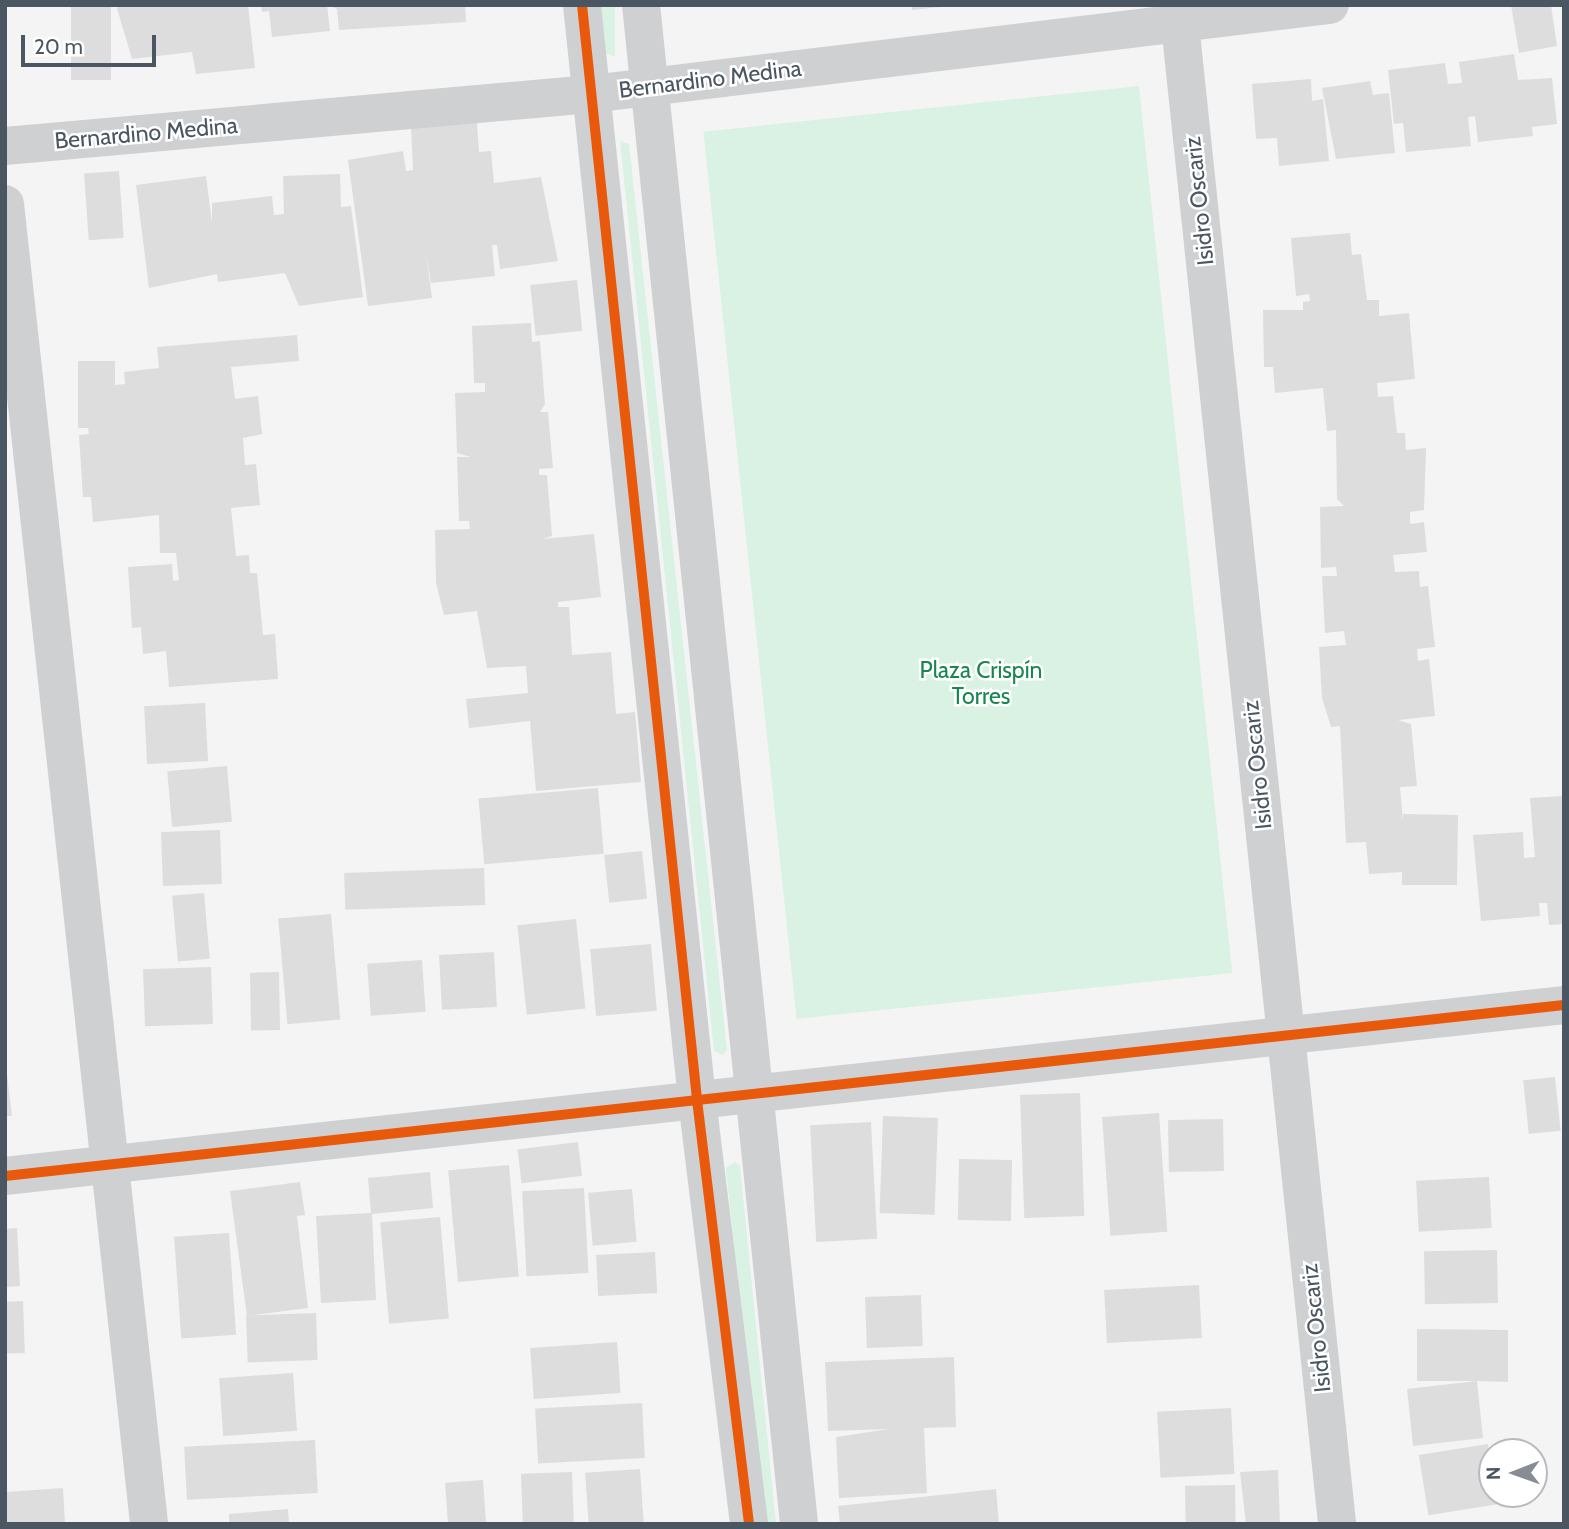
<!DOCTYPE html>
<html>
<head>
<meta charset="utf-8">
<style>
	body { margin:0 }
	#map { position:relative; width:1569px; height:1529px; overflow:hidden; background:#f4f4f4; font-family:Cabin,sans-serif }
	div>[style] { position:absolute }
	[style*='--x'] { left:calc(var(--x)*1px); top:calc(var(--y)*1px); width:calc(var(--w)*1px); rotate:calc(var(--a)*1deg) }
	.green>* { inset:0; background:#d9f2e3; transform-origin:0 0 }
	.building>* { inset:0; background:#ddddde; transform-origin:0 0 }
	.minor>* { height:38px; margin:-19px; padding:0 19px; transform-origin:19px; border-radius:19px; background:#ced0d2 }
	.cycleway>* { height:10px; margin:-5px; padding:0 5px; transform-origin:5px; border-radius:5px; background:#e8590c }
	span { translate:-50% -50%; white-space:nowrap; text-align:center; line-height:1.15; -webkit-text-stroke:5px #fff; paint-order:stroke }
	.street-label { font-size:23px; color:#4a5661 }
	.park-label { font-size:23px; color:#17864f }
	.frame { position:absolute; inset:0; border:7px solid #4a5661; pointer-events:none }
	.north { position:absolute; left:1478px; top:1438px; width:70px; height:70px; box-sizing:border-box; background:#fff; border:2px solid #b7bbc0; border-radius:50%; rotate:269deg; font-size:19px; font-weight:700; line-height:28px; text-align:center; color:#4a5661 }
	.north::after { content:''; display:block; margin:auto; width:24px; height:32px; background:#868d94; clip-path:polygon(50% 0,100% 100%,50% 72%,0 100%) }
	.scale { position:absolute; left:21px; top:35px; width:135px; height:32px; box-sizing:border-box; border:4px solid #4a5661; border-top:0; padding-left:9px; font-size:21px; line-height:24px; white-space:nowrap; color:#4a5661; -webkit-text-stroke:5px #fff; paint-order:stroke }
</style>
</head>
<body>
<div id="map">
	<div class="green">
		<i style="clip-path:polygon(601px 5px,615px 5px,615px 57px,606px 53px)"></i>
		<i style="left:1139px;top:86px;width:892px;height:438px;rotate:84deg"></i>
		<i style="clip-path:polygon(620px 141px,629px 144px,727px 1050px,723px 1055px,714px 1051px)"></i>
		<i style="clip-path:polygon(735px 1162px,740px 1166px,776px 1524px,763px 1524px,726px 1168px)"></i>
	</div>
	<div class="building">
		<i style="left:71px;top:5px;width:40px;height:75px"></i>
		<i style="clip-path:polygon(116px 5px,248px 5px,255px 68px,196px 74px,192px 52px,132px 59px)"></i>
		<i style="clip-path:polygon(261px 5px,327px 5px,330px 31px,272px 37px,269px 11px,262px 12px)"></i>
		<i style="clip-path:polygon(329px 5px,465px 5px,466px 22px,339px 30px,337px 9px)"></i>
		<i style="clip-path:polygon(912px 5px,940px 5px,940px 7px,912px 10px)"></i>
		<i style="clip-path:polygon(1511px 5px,1551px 5px,1557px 46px,1519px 53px)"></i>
		<i style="clip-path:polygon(1514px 54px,1518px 80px,1552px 78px,1557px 124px,1532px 127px,1533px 136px,1478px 142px,1475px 116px,1468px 117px,1471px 146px,1406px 152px,1403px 123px,1394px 124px,1388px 70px,1445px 63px,1448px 84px,1462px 83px,1459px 62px)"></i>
		<i style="clip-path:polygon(1311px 79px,1312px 101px,1323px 99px,1329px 161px,1279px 166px,1277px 138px,1256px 139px,1252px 84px)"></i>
		<i style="clip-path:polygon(1370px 81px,1373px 95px,1389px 93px,1395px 153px,1336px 159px,1322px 88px)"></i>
		<i style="clip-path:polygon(477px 123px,479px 152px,491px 151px,494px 183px,541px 177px,558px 261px,500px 269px,497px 245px,492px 245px,495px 276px,431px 283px,426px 252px,432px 298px,368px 306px,348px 160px,403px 151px,406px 171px,413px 170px,411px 127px)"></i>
		<i style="left:119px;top:171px;width:67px;height:35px;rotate:86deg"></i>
		<i style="clip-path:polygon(340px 174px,341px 207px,351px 206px,363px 297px,299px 306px,285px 273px,218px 282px,217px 274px,149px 288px,136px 185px,206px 176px,212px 223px,212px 203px,272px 196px,274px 215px,284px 214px,283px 176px)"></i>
		<i style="clip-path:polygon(1350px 233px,1352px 255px,1361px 254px,1367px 300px,1379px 300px,1379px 316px,1409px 313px,1415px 379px,1377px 383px,1378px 397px,1393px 396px,1397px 433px,1405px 433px,1406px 450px,1426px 448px,1424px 510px,1410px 512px,1410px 524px,1424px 522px,1427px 552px,1393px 555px,1395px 572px,1419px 571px,1420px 587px,1428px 586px,1435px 647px,1417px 649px,1418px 661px,1429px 659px,1435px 716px,1398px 720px,1411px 724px,1417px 786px,1400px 787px,1403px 822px,1403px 814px,1458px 815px,1457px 885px,1402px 885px,1402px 872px,1369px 874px,1366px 842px,1346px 843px,1340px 726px,1331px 727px,1322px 698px,1319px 647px,1346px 645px,1344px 631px,1325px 633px,1322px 576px,1337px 576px,1336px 567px,1321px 568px,1320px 507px,1344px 506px,1337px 499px,1336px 430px,1327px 431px,1323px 388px,1275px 393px,1273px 367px,1264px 367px,1263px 310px,1303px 310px,1303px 302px,1310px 301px,1309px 294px,1296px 296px,1291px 238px)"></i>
		<i style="left:577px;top:280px;width:51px;height:47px;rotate:84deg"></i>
		<i style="clip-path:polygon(531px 323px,532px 342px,540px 341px,545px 404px,540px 412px,548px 412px,553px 468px,539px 469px,539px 475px,547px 475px,552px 536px,543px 539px,594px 534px,601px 597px,558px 602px,558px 607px,569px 607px,572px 655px,611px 652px,616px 714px,635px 712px,641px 782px,536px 791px,530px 721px,469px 728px,466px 699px,528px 693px,526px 666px,487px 668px,477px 611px,444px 615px,436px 583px,435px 530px,470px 529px,469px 521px,459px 521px,457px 457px,471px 457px,457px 453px,455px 393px,485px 392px,485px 383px,474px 383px,472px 326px)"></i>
		<i style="clip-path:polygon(297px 335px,299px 361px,231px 367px,235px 399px,258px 396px,262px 434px,243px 438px,245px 465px,256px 464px,260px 505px,231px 508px,236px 556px,249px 555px,250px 573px,257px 573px,263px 635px,275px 634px,278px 679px,169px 687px,166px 651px,143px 654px,141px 627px,132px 628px,128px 567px,172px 564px,173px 581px,179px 580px,176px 553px,160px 553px,159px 515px,93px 522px,91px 497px,83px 497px,79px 435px,89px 434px,88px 428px,78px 428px,78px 361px,115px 361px,115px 385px,125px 384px,124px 372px,159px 368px,157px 347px)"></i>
		<i style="left:205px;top:703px;width:58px;height:61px;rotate:87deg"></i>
		<i style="left:227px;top:766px;width:56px;height:60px;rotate:85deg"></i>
		<i style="left:598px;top:788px;width:66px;height:120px;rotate:85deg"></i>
		<i style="clip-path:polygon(1564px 796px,1564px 924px,1549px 925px,1547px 903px,1539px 903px,1540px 916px,1481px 921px,1473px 835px,1523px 832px,1524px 858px,1535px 857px,1530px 798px)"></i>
		<i style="left:220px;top:830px;width:54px;height:59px;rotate:88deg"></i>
		<i style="left:642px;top:851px;width:48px;height:38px;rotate:84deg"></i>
		<i style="left:484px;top:868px;width:37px;height:140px;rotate:88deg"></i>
		<i style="left:204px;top:893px;width:66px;height:32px;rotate:85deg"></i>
		<i style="left:331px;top:914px;width:106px;height:53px;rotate:85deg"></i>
		<i style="left:576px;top:919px;width:90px;height:59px;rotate:84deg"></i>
		<i style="left:651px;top:944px;width:67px;height:61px;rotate:85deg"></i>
		<i style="left:494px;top:952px;width:55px;height:55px;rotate:87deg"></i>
		<i style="left:422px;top:960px;width:52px;height:55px;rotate:86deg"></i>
		<i style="left:211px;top:967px;width:57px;height:68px;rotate:88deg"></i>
		<i style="left:279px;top:972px;width:58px;height:29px;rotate:89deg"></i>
		<i style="clip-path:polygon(5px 1058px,12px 1116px,5px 1116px)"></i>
		<i style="left:1555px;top:1077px;width:54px;height:32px;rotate:84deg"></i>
		<i style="left:1080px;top:1093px;width:123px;height:60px;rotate:88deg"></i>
		<i style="left:1159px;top:1113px;width:119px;height:57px;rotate:86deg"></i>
		<i style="left:883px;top:1116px;width:55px;height:97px;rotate:2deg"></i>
		<i style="left:1223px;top:1119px;width:52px;height:55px;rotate:89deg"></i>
		<i style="left:871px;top:1122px;width:117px;height:61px;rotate:87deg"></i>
		<i style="left:578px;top:1142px;width:34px;height:61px;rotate:83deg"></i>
		<i style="left:959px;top:1159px;width:53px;height:61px;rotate:1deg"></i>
		<i style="left:509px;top:1165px;width:112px;height:61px;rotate:85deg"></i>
		<i style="clip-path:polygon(430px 1172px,433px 1208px,372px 1214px,376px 1300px,321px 1303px,316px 1216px,371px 1213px,368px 1178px)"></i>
		<i style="left:1489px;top:1177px;width:51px;height:73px;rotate:87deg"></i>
		<i style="clip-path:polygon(300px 1182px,305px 1215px,297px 1216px,308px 1308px,247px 1316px,230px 1191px)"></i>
		<i style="left:584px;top:1188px;width:85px;height:62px;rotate:87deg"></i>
		<i style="left:632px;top:1189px;width:53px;height:44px;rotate:85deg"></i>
		<i style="left:440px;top:1217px;width:102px;height:60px;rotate:85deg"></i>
		<i style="clip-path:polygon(17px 1228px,20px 1286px,5px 1287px,5px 1229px)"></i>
		<i style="left:229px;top:1233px;width:102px;height:55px;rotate:86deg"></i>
		<i style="left:1497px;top:1250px;width:53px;height:73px;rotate:89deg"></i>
		<i style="left:655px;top:1252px;width:41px;height:59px;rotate:87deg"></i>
		<i style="left:1199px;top:1285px;width:53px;height:95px;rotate:87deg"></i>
		<i style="left:921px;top:1295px;width:51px;height:56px;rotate:88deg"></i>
		<i style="left:23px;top:1301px;width:52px;height:18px;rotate:88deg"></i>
		<i style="left:316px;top:1313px;width:47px;height:70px;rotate:88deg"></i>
		<i style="clip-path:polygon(1417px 1329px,1508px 1330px,1508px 1382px,1477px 1381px,1483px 1438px,1413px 1446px,1407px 1389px,1477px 1381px,1417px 1381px)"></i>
		<i style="left:617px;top:1342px;width:51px;height:87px;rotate:86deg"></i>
		<i style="clip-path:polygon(954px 1357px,956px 1427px,924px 1428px,927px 1493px,839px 1498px,836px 1437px,889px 1429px,828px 1431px,825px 1362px)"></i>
		<i style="left:293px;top:1373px;width:58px;height:74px;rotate:86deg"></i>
		<i style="left:642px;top:1403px;width:55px;height:107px;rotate:87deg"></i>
		<i style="left:1231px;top:1408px;width:66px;height:74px;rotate:87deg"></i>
		<i style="left:315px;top:1440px;width:53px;height:131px;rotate:87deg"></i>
		<i style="left:1488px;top:1444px;width:61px;height:70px;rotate:81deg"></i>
		<i style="left:640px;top:1469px;width:55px;height:55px;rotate:86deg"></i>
		<i style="clip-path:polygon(1278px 1470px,1280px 1524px,1246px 1524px,1240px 1472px)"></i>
		<i style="left:572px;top:1472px;width:52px;height:51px;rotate:88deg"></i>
		<i style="left:483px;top:1480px;width:44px;height:38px;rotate:86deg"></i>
		<i style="left:1235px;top:1485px;width:39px;height:50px;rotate:89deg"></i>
		<i style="clip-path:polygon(63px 1488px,65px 1524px,5px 1524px,5px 1492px)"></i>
		<i style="clip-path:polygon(996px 1489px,999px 1524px,840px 1524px,838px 1506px)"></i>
		<i style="clip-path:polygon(288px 1509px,289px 1524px,229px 1524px,229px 1514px)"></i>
	</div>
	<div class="minor">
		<i style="--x:582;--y:5;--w:1101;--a:84"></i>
		<i style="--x:697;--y:1100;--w:427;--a:83"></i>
		<i style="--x:641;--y:5;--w:1527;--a:84.06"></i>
		<i style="--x:1178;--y:5;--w:1527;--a:84.02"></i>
		<i style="--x:5;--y:146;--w:588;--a:-5.07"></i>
		<i style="--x:591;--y:94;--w:744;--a:-6.87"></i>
		<i style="--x:5;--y:204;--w:1328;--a:83.77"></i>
		<i style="--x:5;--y:1176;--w:1568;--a:-6.26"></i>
	</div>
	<div class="cycleway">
		<i style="--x:582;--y:5;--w:1101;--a:84"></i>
		<i style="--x:697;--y:1100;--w:427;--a:83"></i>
		<i style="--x:5;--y:1176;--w:1568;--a:-6.26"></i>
	</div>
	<div class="street-label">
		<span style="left:710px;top:79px;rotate:-7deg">Bernardino Medina</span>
		<span style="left:146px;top:133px;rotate:-5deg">Bernardino Medina</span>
		<span style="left:1199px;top:201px;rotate:-96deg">Isidro Oscariz</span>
		<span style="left:1257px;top:765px;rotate:-96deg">Isidro Oscariz</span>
		<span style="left:1316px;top:1328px;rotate:-96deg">Isidro Oscariz</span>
	</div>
	<div class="park-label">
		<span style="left:981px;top:683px">Plaza Crispín<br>Torres</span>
	</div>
	<div class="frame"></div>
	<div class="north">N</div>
	<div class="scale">20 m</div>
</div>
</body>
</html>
